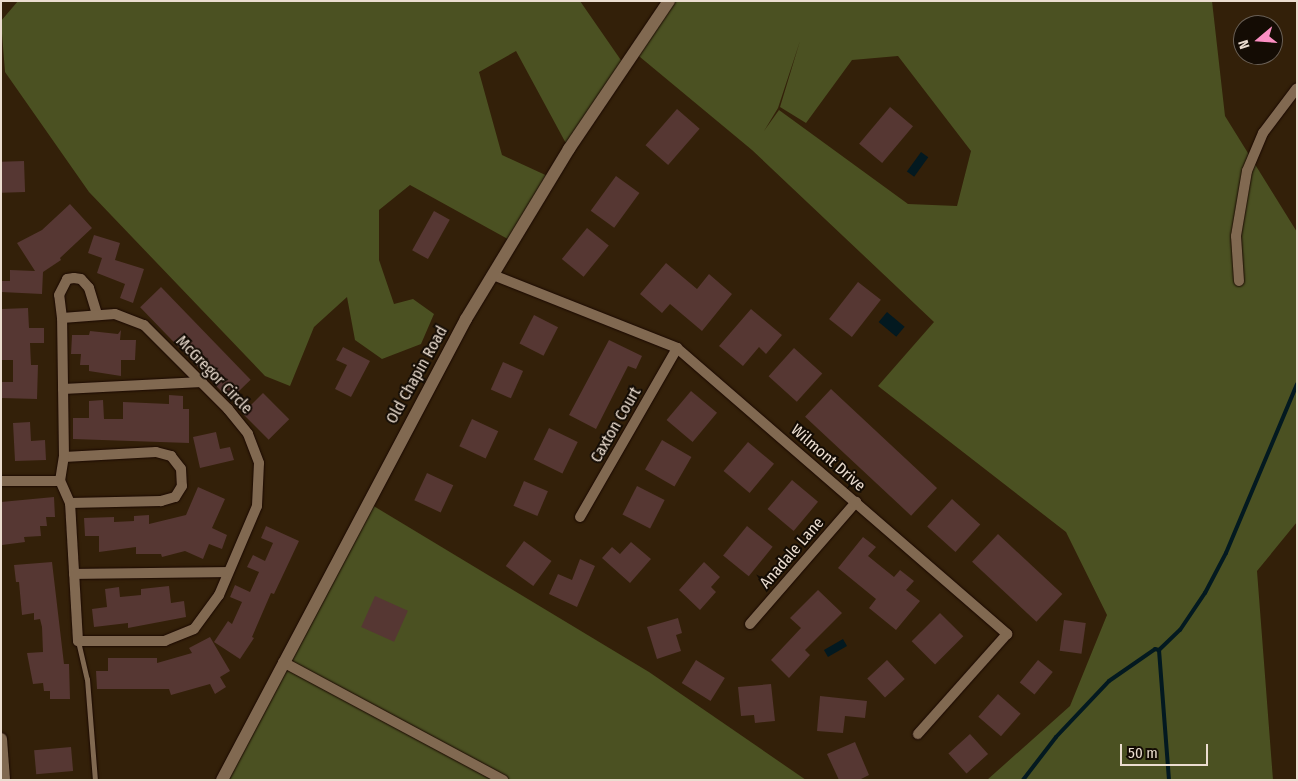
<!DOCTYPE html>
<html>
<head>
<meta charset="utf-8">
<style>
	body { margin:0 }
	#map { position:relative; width:1298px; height:781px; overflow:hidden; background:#332009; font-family:"Fira Sans Condensed",sans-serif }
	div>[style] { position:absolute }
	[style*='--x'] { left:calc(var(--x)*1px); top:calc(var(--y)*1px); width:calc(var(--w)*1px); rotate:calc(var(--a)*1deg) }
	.green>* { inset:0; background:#4b5122 }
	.water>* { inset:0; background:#031920; transform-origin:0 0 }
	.stream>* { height:4px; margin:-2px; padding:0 2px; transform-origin:2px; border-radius:2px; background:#031920 }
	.building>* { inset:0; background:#563733; transform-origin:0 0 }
	.roads { filter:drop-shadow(0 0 1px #1a0800) drop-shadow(0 0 1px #1a0800) }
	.service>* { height:5px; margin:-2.5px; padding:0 2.5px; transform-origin:2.5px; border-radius:2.5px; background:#816951 }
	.minor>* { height:10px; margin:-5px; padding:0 5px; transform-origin:5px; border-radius:5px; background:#816951 }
	.tertiary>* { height:12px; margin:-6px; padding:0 6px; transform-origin:6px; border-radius:6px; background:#816951 }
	span { translate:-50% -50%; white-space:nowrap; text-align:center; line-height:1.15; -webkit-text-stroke:4px #140c04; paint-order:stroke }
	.street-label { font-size:16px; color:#ebddd0 }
	.frame { position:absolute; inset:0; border:2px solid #ebddd0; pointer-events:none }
	.north { position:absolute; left:1233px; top:15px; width:50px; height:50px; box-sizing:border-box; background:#140c04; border:1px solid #6a6056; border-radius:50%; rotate:252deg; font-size:14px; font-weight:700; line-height:20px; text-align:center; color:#ebddd0 }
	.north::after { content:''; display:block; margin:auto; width:18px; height:22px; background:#fc8fc3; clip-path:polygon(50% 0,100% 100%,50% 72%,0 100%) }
	.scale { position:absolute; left:1120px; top:744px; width:88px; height:22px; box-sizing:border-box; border:2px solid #ebddd0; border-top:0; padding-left:6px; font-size:15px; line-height:18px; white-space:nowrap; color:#ebddd0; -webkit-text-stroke:4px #140c04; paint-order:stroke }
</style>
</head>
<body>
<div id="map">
	<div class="green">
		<i style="clip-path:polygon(18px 1px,580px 1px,625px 66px,569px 149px,516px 51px,479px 72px,502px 155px,552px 178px,513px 242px,410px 185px,379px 210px,379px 260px,394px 304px,413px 299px,434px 314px,421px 344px,382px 359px,355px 340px,347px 297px,314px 327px,290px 386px,265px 376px,89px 192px,5px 72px,1px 21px)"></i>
		<i style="clip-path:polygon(evenodd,668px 1px,1212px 1px,1225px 116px,1297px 232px,1297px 522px,1257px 571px,1273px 780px,987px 780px,1070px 706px,1107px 615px,1066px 532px,878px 386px,934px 322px,752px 150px,634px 52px,668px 1px,800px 41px,780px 107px,806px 123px,852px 60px,898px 56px,971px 151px,957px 206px,908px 204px,779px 110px,764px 131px,778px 108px,800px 41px)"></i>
		<i style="clip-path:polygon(367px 502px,649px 672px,806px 780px,222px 780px)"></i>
	</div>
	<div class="water">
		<i style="left:921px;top:152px;width:9px;height:24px;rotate:36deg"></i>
		<i style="left:887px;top:312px;width:23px;height:13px;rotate:40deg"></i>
		<i style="left:843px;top:639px;width:8px;height:22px;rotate:60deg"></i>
	</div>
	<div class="stream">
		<i style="--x:1159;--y:650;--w:130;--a:85.6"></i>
		<i style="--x:1023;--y:780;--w:54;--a:-52.5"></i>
		<i style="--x:1056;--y:737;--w:77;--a:-46.6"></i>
		<i style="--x:1109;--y:681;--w:56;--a:-34.8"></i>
		<i style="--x:1155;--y:649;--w:4;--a:14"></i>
		<i style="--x:1159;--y:650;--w:29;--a:-44"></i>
		<i style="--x:1180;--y:630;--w:45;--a:-56"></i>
		<i style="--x:1205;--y:593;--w:45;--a:-62.3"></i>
		<i style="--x:1226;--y:553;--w:183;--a:-67.2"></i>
	</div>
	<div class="building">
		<i style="left:890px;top:107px;width:30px;height:48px;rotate:40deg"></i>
		<i style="left:677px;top:109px;width:30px;height:48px;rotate:41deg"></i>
		<i style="left:24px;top:161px;width:31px;height:23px;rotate:88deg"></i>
		<i style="left:616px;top:176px;width:29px;height:43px;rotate:36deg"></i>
		<i style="clip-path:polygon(70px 204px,92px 228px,60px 258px,61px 260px,43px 272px,42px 294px,1px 292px,1px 281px,10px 281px,10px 270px,35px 271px,17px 243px,42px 230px)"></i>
		<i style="left:434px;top:211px;width:18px;height:45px;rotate:29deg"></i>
		<i style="left:587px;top:228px;width:28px;height:40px;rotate:39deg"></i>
		<i style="clip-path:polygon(94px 235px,120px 243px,115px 260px,144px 269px,133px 303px,120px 298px,125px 284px,97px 273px,102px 258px,88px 253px)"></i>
		<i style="clip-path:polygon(666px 263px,697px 289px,709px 274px,732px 294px,702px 331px,670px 304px,662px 313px,640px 294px)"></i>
		<i style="left:858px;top:282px;width:29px;height:47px;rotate:38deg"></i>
		<i style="left:161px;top:287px;width:129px;height:29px;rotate:46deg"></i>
		<i style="clip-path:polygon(28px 308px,29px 328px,44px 328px,44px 343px,30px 343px,31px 365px,38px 365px,37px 399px,1px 398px,1px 382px,13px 382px,13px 360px,1px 360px,2px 309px)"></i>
		<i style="clip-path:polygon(751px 309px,782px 335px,766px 354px,759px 347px,743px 366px,719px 346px)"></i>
		<i style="left:534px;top:315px;width:27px;height:32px;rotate:27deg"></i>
		<i style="clip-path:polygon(121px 330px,120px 340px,136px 340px,135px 360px,121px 360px,121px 376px,89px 371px,89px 365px,80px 365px,81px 354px,71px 354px,72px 335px,89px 335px,90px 331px,118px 334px)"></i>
		<i style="clip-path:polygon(609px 340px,642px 356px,636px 369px,628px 366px,596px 429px,569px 415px)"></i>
		<i style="clip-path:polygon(343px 347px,370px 361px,351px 397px,335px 389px,347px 365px,336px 360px)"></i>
		<i style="left:794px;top:348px;width:38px;height:38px;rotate:42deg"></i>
		<i style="left:503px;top:362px;width:22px;height:30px;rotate:24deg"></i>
		<i style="left:831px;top:389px;width:145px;height:38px;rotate:43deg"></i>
		<i style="left:691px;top:391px;width:34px;height:38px;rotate:40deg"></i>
		<i style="left:263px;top:393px;width:37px;height:29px;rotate:45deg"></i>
		<i style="clip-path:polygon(169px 395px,183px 396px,183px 409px,189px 409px,189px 443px,73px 439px,73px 418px,89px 418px,89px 401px,103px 400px,104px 419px,123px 419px,123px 402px,169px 404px)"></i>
		<i style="left:472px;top:419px;width:29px;height:30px;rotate:25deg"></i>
		<i style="clip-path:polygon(30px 422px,31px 441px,45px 440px,46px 460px,15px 461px,13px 423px)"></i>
		<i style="left:549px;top:428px;width:32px;height:35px;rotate:26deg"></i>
		<i style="clip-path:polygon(216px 432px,220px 449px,230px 447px,234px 460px,200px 468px,193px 437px)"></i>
		<i style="left:662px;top:440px;width:34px;height:34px;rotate:30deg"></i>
		<i style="left:748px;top:442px;width:34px;height:38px;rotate:40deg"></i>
		<i style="left:427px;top:473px;width:29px;height:30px;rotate:25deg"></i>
		<i style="left:792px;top:480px;width:34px;height:38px;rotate:40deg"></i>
		<i style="left:524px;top:481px;width:26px;height:27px;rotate:23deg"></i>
		<i style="left:637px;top:486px;width:31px;height:32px;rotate:27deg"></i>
		<i style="clip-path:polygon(198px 487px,225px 499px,212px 528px,227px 535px,222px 549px,209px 544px,203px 559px,185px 551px,162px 557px,161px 554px,136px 554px,136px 547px,99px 552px,99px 536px,85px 536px,84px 518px,114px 517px,114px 522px,134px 521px,134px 516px,149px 515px,149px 524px,186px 515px)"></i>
		<i style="clip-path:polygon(54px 497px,55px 517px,46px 517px,47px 526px,40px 526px,41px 536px,24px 537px,25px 542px,2px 545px,1px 502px)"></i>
		<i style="left:952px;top:499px;width:38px;height:37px;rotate:42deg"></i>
		<i style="clip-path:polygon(266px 526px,299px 541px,274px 594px,271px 593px,252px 637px,254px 638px,240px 659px,214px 642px,228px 621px,232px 624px,242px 602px,230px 597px,235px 585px,250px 592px,259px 572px,247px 567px,253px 555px,265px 561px,273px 543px,261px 538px)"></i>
		<i style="left:747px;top:526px;width:33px;height:38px;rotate:39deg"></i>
		<i style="left:998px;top:534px;width:88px;height:38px;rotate:43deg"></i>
		<i style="clip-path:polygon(863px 537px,876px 547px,868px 556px,894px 577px,900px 570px,914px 581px,906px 590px,920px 601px,896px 630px,869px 608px,876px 599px,838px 568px)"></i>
		<i style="left:524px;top:541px;width:34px;height:31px;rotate:36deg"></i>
		<i style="clip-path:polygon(631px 542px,651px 559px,630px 583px,602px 558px,612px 547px,620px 554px)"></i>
		<i style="clip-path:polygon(580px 559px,595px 566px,577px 607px,549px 594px,558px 574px,572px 580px)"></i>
		<i style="clip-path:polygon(52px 562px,64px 664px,69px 664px,70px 699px,50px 699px,50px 691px,44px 691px,43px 683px,33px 684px,27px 653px,43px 652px,42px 627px,40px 619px,34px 620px,34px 613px,22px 615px,19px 582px,16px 582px,14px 565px)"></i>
		<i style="clip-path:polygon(704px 562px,720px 577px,711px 587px,716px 592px,700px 610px,679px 590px)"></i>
		<i style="clip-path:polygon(169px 586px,171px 603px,184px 601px,186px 617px,128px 628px,128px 623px,94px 627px,92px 609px,107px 607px,105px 589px,119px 587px,120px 597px,141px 595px,141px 589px)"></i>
		<i style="clip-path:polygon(818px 590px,842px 613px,805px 650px,810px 655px,789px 678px,771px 660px,801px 628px,790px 618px)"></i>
		<i style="left:375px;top:596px;width:36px;height:34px;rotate:24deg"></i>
		<i style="left:940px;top:613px;width:33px;height:40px;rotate:45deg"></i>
		<i style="clip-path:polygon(678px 618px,682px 633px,676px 635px,681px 651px,657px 659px,647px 627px)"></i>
		<i style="left:1064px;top:620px;width:22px;height:31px;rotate:8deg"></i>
		<i style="clip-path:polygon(210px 637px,230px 671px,220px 677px,226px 687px,215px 694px,210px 684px,171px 695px,169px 689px,97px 689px,96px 671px,108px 671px,108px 658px,157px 658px,157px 663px,192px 653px,189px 648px)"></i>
		<i style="left:696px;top:660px;width:34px;height:27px;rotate:32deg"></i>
		<i style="left:887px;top:660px;width:26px;height:27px;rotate:47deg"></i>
		<i style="left:1038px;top:660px;width:19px;height:29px;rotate:39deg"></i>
		<i style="clip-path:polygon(771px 684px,775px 721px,755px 723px,754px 715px,741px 716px,738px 687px)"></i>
		<i style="left:998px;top:694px;width:30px;height:30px;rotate:41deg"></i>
		<i style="clip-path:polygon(820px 696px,867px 701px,865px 718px,845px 716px,843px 733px,817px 731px)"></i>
		<i style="left:970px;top:734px;width:27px;height:29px;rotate:48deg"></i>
		<i style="clip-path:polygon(855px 742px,869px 775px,859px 780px,839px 780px,827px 754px)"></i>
		<i style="left:71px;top:747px;width:24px;height:37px;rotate:85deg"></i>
	</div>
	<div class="roads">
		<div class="service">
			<i style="--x:78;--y:641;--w:39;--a:77"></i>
			<i style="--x:87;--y:679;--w:101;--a:85.5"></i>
		</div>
		<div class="minor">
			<i style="--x:493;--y:275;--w:198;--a:21.6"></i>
			<i style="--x:677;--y:348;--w:437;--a:40.9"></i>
			<i style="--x:1007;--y:634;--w:134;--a:131.7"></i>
			<i style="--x:1239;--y:281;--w:45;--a:-93.8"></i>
			<i style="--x:1236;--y:236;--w:66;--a:-80.4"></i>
			<i style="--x:1247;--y:171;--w:41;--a:-67.2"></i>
			<i style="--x:1263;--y:133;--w:56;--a:-52.9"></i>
			<i style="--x:62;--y:318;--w:23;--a:-97"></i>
			<i style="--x:59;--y:295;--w:18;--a:-63"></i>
			<i style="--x:67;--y:279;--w:7;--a:-8"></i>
			<i style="--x:74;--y:278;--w:7;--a:8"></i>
			<i style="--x:81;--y:279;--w:12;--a:48"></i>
			<i style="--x:89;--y:288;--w:28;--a:73"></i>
			<i style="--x:63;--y:389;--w:139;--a:-2.9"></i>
			<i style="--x:156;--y:452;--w:16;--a:15"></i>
			<i style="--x:171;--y:456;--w:16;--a:52"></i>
			<i style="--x:181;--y:469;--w:17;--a:87"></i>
			<i style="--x:182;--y:486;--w:13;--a:122"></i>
			<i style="--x:175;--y:497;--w:15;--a:164"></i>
			<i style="--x:161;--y:501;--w:91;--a:178.7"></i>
			<i style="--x:70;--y:503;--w:24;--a:-114"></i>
			<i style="--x:60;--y:481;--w:24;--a:-81"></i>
			<i style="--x:64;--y:457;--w:92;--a:-3.1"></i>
			<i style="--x:64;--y:457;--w:139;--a:-90.8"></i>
			<i style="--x:62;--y:318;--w:53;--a:-4.3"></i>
			<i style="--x:115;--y:314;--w:31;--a:21"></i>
			<i style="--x:144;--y:325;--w:119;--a:45"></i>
			<i style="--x:228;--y:409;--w:32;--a:51"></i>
			<i style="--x:248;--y:434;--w:31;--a:69"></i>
			<i style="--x:259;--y:463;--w:43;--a:92.7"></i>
			<i style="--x:257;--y:506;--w:97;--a:113.1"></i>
			<i style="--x:219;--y:595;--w:42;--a:126.3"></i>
			<i style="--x:194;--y:629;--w:31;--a:158"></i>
			<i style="--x:165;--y:641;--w:87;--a:180"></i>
			<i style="--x:78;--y:641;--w:138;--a:-93.3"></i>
			<i style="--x:1;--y:481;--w:59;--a:0"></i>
			<i style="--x:580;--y:517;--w:195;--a:-60.1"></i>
			<i style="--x:74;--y:574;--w:153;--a:-0.7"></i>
			<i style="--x:750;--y:624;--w:162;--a:-49"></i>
			<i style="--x:283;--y:662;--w:250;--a:28.2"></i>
		</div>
		<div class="tertiary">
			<i style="--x:1;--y:739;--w:41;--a:85.8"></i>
			<i style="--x:222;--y:780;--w:522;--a:-62.11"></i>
			<i style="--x:466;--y:319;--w:199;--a:-58.8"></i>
			<i style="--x:569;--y:149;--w:179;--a:-56"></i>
		</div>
	</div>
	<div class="street-label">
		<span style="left:214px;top:375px;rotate:46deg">McGregor Circle</span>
		<span style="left:417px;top:375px;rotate:-61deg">Old Chapin Road</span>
		<span style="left:616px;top:425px;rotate:-60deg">Caxton Court</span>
		<span style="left:828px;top:458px;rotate:41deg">Wilmont Drive</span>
		<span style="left:792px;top:553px;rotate:-49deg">Anadale Lane</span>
	</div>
	<div class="frame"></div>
	<div class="north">N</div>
	<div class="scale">50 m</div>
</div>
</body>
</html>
